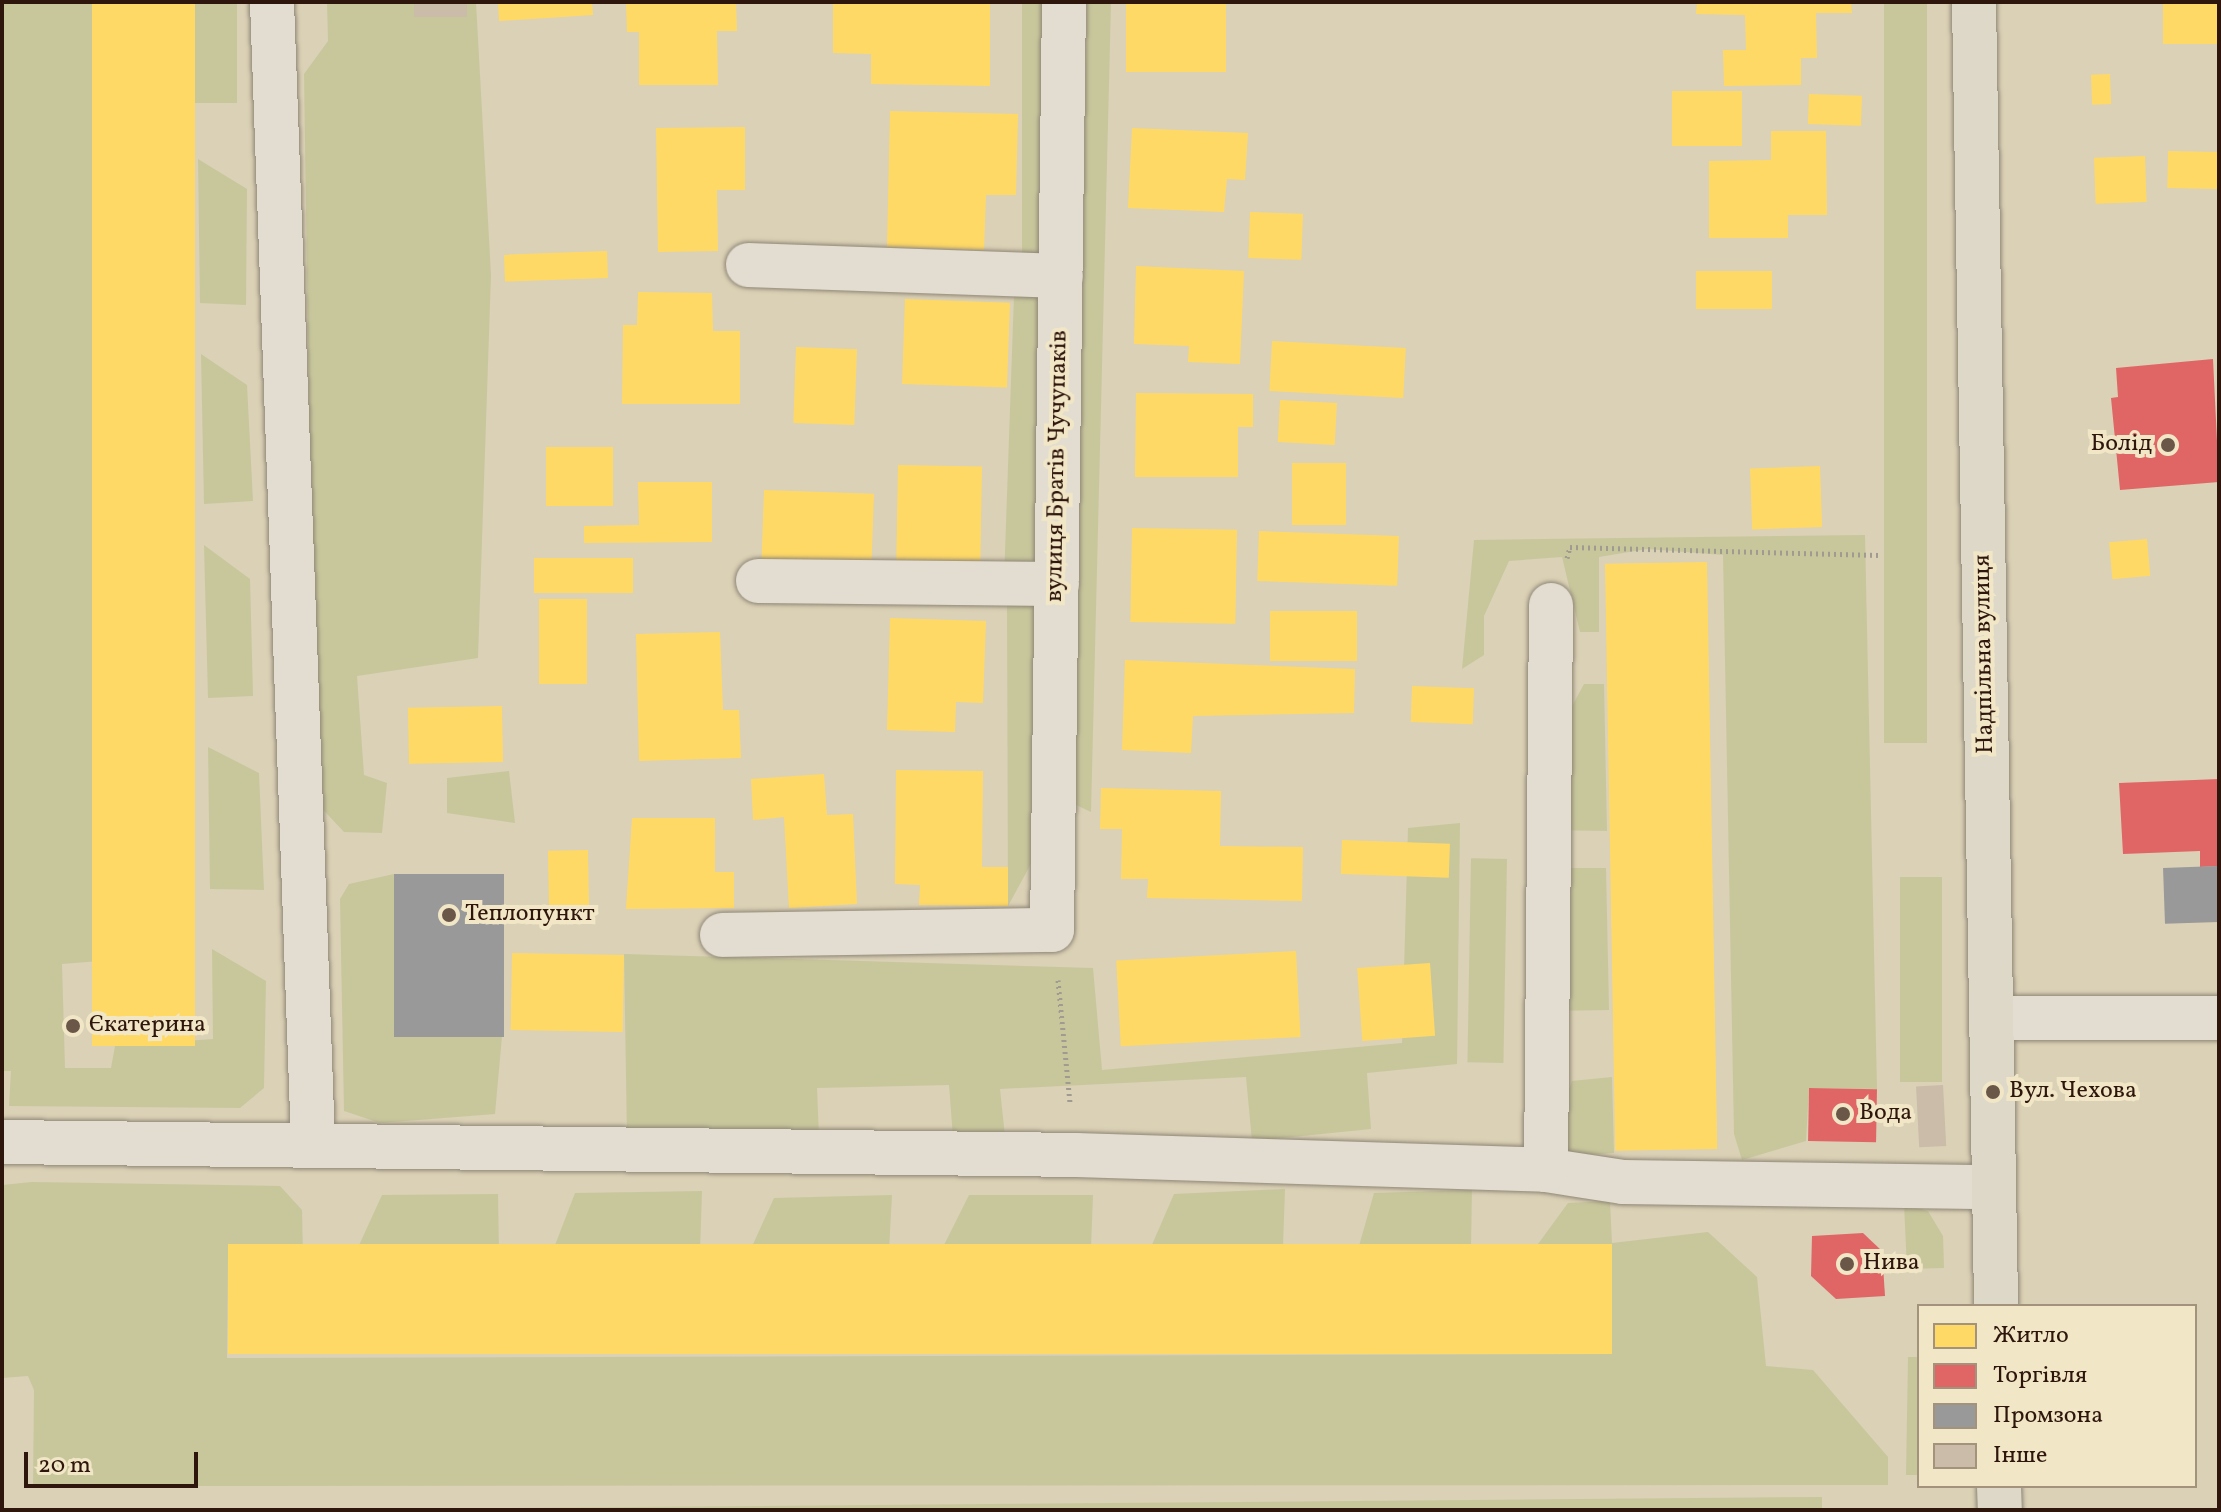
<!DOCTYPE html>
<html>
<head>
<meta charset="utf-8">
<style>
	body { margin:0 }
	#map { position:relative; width:2221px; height:1512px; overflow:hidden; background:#dbd1b6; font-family:Vollkorn,serif }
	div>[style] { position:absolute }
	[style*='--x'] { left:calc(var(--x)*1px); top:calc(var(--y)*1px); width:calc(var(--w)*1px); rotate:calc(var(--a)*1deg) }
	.green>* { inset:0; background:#c8c79c; transform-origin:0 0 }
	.homes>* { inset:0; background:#ffd966; transform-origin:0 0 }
	.shops>* { inset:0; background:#e06666; transform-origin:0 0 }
	.industry>* { inset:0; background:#999; transform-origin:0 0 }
	.building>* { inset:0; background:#cabca8; transform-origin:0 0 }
	.path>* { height:5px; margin-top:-2.5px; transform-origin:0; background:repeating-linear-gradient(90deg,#a09b90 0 2px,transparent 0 6px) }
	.roads { filter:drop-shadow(0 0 2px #8f8676) drop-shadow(0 0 2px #8f8676) }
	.minor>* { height:44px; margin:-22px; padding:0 22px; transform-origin:22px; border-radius:22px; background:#e2ddd0 }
	.major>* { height:44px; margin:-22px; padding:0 22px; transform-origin:22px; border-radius:22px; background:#ddd8c8 }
	.dots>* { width:22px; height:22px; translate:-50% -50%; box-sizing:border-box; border:4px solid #f1e6c6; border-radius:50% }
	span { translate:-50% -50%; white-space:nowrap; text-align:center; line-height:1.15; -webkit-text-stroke:8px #f1e6c6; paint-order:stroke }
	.poi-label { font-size:24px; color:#2f160c }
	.right { translate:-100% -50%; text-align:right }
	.left { translate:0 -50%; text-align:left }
	.street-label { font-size:24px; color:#2f160c }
	.frame { position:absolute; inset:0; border:4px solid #2f160c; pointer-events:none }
	.legend { position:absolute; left:1917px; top:1304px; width:280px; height:184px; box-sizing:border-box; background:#f1e6c6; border:2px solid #a3937c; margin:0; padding:10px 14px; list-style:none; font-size:24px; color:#2f160c }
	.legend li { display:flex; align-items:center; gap:16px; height:40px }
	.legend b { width:40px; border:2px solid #a3937c }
	.scale { position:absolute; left:24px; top:1452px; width:174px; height:36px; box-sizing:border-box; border:4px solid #2f160c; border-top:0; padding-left:10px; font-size:24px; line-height:28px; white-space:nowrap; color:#2f160c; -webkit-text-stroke:6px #f1e6c6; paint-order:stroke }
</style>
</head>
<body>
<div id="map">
	<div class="green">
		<i style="clip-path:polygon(2px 2px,92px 2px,112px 960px,62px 964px,65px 1068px,111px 1068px,115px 1046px,213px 1039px,212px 949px,266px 981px,264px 1088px,240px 1108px,9px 1106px,11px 1071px,2px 1071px)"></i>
		<i style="left:195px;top:2px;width:42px;height:101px"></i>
		<i style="clip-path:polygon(327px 2px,476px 2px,491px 275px,478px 658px,357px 676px,364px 775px,387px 783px,382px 833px,344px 832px,315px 801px,304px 74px,328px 41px)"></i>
		<i style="left:1022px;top:2px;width:23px;height:252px"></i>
		<i style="clip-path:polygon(1087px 2px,1111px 2px,1091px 812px,1074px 804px)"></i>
		<i style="left:1884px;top:2px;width:43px;height:741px"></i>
		<i style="clip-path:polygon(198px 159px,247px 189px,246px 305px,200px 303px)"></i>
		<i style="left:1014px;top:295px;width:31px;height:274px;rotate:2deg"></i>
		<i style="clip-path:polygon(201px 354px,247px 385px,253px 501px,204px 504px)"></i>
		<i style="clip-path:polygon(1865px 535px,1877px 1089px,1809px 1088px,1806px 1141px,1742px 1160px,1734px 1134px,1723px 555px,1647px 549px,1599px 557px,1599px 632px,1580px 632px,1562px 557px,1509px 561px,1484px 616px,1484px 655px,1462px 669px,1474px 540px)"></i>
		<i style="clip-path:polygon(204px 545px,250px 579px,253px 696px,208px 698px)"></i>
		<i style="clip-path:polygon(1007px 603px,1038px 603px,1032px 862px,1008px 906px)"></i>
		<i style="clip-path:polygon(1584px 684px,1604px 684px,1607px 831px,1548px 830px,1552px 743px)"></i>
		<i style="clip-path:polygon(208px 747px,259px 773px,264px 890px,210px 889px)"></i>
		<i style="clip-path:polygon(509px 771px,515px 823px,447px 813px,447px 778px)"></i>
		<i style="clip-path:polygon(1460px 823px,1457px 1064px,1367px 1073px,1371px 1129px,1252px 1141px,1246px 1077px,1000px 1089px,1005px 1136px,953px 1137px,949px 1085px,817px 1088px,819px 1137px,627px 1138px,624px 954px,1093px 968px,1102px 1070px,1402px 1043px,1408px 828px)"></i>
		<i style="left:1507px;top:859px;width:204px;height:36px;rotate:91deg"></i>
		<i style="clip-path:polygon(1562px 868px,1606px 868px,1609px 1010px,1549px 1011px)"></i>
		<i style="clip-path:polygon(394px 874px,397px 1037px,502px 1036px,495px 1114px,380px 1123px,344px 1111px,340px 899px,349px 884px)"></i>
		<i style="left:1900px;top:877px;width:42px;height:205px"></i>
		<i style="clip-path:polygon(1612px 1077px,1614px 1153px,1569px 1156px,1556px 1125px,1572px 1081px)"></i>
		<i style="clip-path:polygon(32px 1182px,280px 1186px,302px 1210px,303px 1255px,228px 1256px,227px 1358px,1612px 1354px,1612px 1244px,1538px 1244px,1568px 1203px,1610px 1201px,1612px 1243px,1708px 1232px,1757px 1277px,1766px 1366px,1813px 1370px,1888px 1457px,1888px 1485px,33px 1486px,34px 1390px,28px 1376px,2px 1378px,2px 1185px)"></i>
		<i style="clip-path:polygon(1285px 1189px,1283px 1246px,1151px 1247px,1174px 1194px)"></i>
		<i style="clip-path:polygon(1472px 1190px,1471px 1245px,1359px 1246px,1374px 1193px)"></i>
		<i style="clip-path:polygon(702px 1191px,700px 1251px,552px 1253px,575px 1193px)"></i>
		<i style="clip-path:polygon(498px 1194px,499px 1253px,355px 1254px,382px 1195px)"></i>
		<i style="clip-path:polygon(892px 1195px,889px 1250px,750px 1251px,774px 1198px)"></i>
		<i style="clip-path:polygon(969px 1195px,1093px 1195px,1091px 1248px,942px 1249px)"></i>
		<i style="clip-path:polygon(1904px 1204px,1928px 1211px,1943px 1236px,1944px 1268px,1907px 1269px)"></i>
		<i style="clip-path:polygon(1908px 1357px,1919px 1357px,1919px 1475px,1906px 1475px)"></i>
		<i style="clip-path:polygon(1822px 1497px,1822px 1510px,277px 1510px)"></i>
	</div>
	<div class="homes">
		<i style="left:92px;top:2px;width:103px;height:1044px"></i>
		<i style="clip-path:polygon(498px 2px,592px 2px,593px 15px,499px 21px)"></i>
		<i style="clip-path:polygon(626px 2px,736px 2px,737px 31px,717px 31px,718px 85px,639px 85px,639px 32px,627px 32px)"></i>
		<i style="clip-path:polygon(833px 2px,990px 2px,990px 86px,871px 84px,871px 54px,833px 53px)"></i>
		<i style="left:1126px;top:2px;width:100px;height:70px"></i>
		<i style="clip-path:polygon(1697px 2px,1851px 2px,1852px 13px,1816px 13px,1817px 58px,1801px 58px,1801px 85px,1724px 86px,1723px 50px,1746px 50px,1745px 15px,1696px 14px)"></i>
		<i style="left:2163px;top:2px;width:56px;height:42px"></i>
		<i style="left:2110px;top:74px;width:30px;height:19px;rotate:88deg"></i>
		<i style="left:1672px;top:91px;width:70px;height:55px"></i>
		<i style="left:1809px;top:94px;width:53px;height:30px;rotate:2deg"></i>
		<i style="clip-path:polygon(890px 111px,1018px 114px,1016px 195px,986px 195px,984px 250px,887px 247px)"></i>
		<i style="clip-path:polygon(745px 127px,745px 190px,717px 190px,718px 251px,658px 252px,656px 128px)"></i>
		<i style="clip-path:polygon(1132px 128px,1248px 133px,1245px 180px,1227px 179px,1224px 212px,1128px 208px)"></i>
		<i style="clip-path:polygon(1771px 131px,1826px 131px,1827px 215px,1788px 215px,1788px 238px,1709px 238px,1709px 161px,1771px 160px)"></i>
		<i style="left:2168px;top:151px;width:51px;height:37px;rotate:1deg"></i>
		<i style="left:2145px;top:156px;width:46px;height:51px;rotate:88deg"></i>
		<i style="left:1250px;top:212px;width:53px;height:46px;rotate:2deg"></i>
		<i style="left:607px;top:251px;width:27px;height:103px;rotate:88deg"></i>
		<i style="clip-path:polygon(1136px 266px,1244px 271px,1240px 364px,1188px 362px,1189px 346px,1134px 344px)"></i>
		<i style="left:1696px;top:271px;width:76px;height:38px"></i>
		<i style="clip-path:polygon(638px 292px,712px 293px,713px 331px,740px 331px,740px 404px,622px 404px,623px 325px,637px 325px)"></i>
		<i style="left:905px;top:299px;width:105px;height:85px;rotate:2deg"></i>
		<i style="left:1272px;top:341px;width:134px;height:50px;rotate:3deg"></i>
		<i style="left:796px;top:347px;width:61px;height:76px;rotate:2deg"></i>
		<i style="clip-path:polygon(1136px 393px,1253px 394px,1253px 427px,1238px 427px,1238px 477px,1135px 477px)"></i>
		<i style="left:1280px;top:400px;width:57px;height:42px;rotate:3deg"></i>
		<i style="left:546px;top:447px;width:67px;height:59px"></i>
		<i style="left:1292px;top:463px;width:54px;height:62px"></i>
		<i style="left:898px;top:465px;width:84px;height:97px;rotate:1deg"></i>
		<i style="left:1820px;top:466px;width:61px;height:70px;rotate:88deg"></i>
		<i style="clip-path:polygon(638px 482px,712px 482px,712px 542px,584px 543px,584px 526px,639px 525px)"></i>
		<i style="left:764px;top:490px;width:110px;height:74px;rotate:2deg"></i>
		<i style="left:1132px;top:528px;width:105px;height:94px;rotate:1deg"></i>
		<i style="left:1259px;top:531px;width:140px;height:50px;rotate:2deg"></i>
		<i style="left:2147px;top:539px;width:37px;height:38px;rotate:85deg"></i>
		<i style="left:633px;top:558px;width:35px;height:99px;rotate:90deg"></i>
		<i style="left:1707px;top:562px;width:587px;height:102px;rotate:89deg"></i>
		<i style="left:587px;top:599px;width:85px;height:48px;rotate:90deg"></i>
		<i style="left:1270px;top:611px;width:87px;height:50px"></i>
		<i style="clip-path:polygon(890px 618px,986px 621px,983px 703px,956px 702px,955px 732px,887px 730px)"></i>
		<i style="clip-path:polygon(720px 632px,723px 710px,739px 710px,741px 758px,639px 761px,636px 634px)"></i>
		<i style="clip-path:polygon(1125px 660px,1355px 669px,1354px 713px,1193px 716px,1191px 753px,1122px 750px)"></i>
		<i style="left:1412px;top:686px;width:62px;height:36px;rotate:2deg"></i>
		<i style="left:502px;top:706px;width:56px;height:94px;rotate:89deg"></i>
		<i style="clip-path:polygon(896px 770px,983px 771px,982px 867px,1008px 867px,1008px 906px,919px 905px,920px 885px,895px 884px)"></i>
		<i style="clip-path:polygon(824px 774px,827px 815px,853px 814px,857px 904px,789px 908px,784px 817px,753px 820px,751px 779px)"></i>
		<i style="clip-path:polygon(1101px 788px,1221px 791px,1220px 846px,1303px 847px,1302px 901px,1147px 898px,1148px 879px,1121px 879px,1122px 829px,1100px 829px)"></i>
		<i style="clip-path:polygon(632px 818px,715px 818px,715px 872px,734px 872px,734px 908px,626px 909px)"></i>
		<i style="left:1342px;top:840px;width:108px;height:34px;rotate:2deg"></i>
		<i style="left:588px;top:850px;width:64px;height:40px;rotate:89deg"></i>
		<i style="left:1296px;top:951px;width:86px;height:180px;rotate:87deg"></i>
		<i style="left:512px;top:953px;width:112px;height:77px;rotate:1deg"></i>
		<i style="left:1430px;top:963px;width:73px;height:73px;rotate:86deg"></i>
		<i style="left:1612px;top:1244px;width:110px;height:1384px;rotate:90deg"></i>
	</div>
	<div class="shops">
		<i style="clip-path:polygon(2213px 359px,2219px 482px,2120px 490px,2111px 398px,2118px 397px,2116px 368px)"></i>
		<i style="clip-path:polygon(2219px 779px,2219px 866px,2200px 867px,2200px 851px,2123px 854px,2119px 783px)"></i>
		<i style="left:1809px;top:1088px;width:68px;height:53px;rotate:1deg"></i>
		<i style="clip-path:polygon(1863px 1233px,1882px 1251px,1885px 1296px,1836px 1299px,1811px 1276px,1812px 1236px)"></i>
	</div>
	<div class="industry">
		<i style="left:2217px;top:866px;width:56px;height:54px;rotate:88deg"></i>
		<i style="left:394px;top:874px;width:110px;height:163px"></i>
	</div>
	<div class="building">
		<i style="left:414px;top:2px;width:53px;height:15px"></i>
		<i style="left:1943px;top:1085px;width:61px;height:27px;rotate:87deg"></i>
	</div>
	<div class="path">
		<i style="--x:1567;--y:558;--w:11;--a:-75"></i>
		<i style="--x:1570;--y:547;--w:309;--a:1.5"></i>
		<i style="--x:1058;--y:980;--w:123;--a:84.4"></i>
	</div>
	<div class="roads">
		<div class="minor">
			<i style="--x:272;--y:2;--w:1143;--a:87.94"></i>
			<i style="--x:748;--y:265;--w:313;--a:2"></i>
			<i style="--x:758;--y:581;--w:299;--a:0.6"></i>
			<i style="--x:722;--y:935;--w:330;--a:-0.9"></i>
			<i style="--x:1052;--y:930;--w:928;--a:-89.26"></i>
			<i style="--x:1991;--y:1018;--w:228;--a:0"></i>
			<i style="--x:2;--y:1142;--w:1074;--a:0.69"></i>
			<i style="--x:1076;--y:1155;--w:470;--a:1.8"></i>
			<i style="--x:1546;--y:1170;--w:78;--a:8.9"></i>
			<i style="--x:1623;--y:1182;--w:371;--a:0.8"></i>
			<i style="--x:1546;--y:1170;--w:565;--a:-89.49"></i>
		</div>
		<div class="major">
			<i style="--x:1974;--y:2;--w:1304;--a:89.03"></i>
			<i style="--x:1999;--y:1486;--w:24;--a:88"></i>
		</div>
	</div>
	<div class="dots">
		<i style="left:2168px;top:445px;background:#6b5748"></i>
		<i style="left:449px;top:915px;background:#6b5748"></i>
		<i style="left:73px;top:1026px;background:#6b5748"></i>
		<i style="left:1993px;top:1092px;background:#6b5748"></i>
		<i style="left:1843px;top:1114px;background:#6b5748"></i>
		<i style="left:1847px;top:1264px;background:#6b5748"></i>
	</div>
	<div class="poi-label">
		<span class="right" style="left:2152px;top:445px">Болід</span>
		<span class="left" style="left:465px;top:915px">Теплопункт</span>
		<span class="left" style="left:89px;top:1026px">Єкатерина</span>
		<span class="left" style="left:2009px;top:1092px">Вул. Чехова</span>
		<span class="left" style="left:1859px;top:1114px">Вода</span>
		<span class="left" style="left:1863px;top:1264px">Нива</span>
	</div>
	<div class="street-label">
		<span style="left:1058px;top:466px;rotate:-89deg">вулиця Братів Чучупаків</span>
		<span style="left:1985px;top:654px;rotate:-91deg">Надпільна вулиця</span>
	</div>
	<div class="frame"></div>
	<ul class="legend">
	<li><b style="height:22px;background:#ffd966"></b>Житло</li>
	<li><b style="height:22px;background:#e06666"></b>Торгівля</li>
	<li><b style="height:22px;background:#999"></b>Промзона</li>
	<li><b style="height:22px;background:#cabca8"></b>Інше</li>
	</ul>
	<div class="scale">20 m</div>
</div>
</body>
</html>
